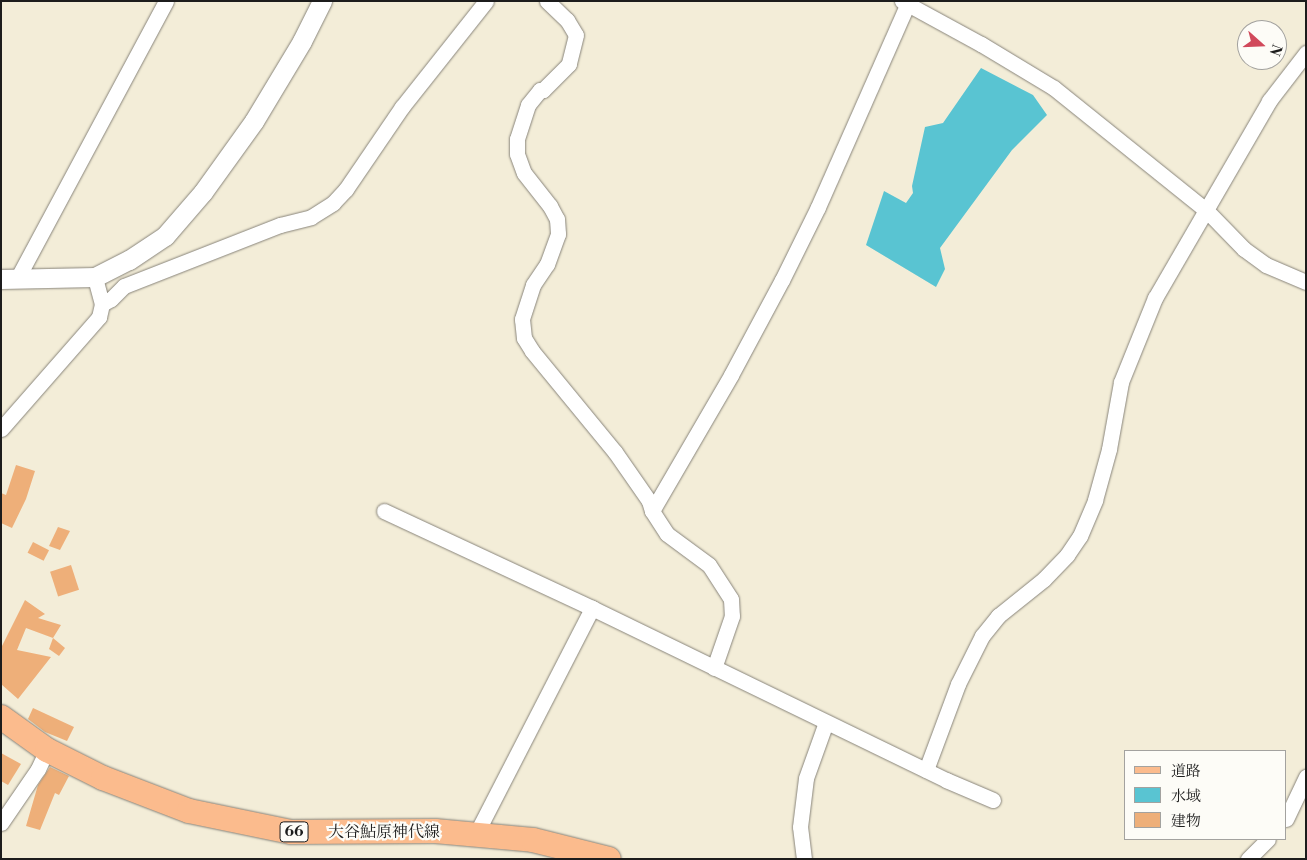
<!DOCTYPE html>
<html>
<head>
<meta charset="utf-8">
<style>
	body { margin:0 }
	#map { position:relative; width:1307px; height:860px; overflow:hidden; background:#f3edd8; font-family:"Libre Bodoni","Noto Serif JP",serif }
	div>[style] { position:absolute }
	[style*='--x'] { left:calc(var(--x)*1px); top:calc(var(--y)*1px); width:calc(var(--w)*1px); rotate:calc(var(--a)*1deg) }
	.water>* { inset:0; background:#59c4d2 }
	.building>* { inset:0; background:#eeaf79; transform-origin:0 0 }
	.roads { filter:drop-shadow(0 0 1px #88847a) drop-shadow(0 0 1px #88847a) }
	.minor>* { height:15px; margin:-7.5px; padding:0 7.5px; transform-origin:7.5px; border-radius:7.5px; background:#fff }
	.tertiary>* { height:19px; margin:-9.5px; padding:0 9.5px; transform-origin:9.5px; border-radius:9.5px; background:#fff }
	.primary>* { height:24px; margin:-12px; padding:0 12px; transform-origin:12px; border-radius:12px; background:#fbbb8d }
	span { translate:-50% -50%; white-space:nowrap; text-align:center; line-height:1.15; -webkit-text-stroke:4.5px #fdfcf7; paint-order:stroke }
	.shield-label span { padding:1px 4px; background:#fdfcf7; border:1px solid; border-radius:4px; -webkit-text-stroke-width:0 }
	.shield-label { font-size:15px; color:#1c1c1c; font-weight:700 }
	.street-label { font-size:16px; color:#1c1c1c }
	.frame { position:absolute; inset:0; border:2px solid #1c1c1c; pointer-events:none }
	.legend { position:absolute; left:1124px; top:750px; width:162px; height:90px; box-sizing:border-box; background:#fdfcf7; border:1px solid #a3a29f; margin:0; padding:6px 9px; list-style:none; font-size:15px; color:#1c1c1c }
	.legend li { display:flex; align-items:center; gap:10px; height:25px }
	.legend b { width:25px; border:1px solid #a3a29f }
	.north { position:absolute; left:1237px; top:20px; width:50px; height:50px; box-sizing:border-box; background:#fdfcf7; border:1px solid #a3a29f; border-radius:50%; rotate:110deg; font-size:14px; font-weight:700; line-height:20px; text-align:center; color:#1c1c1c }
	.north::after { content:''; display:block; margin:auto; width:18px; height:22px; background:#d1495b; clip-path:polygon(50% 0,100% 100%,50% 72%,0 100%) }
</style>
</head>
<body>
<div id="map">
	<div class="water">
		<i style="clip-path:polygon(981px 68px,1033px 95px,1047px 115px,1012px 150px,940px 248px,945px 269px,936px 287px,866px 245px,884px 191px,906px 203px,913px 193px,912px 186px,925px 127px,943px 123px)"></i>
	</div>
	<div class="building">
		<i style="clip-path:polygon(16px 465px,35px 471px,26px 499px,12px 528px,1px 523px,1px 493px,6px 495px)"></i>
		<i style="clip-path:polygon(58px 527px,70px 531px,60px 550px,49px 546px)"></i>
		<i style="left:33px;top:542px;width:18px;height:12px;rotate:27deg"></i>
		<i style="left:71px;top:565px;width:26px;height:22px;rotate:72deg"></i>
		<i style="clip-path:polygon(25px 600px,45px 614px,38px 618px,61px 625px,53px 638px,26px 628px,17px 650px,51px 657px,18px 699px,1px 684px,1px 648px)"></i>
		<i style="clip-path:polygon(53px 638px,65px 648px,59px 656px,49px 649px)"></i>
		<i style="clip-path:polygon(33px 708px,74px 727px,67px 741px,45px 732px,28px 719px)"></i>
		<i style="clip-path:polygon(1px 753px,21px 764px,8px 785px,1px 781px)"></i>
		<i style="clip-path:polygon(50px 767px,69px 776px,59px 795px,55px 793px,40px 830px,26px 826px,38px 785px)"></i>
	</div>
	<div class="roads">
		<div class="minor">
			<i style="--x:547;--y:1;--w:28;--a:44"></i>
			<i style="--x:567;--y:20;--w:17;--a:59"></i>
			<i style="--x:576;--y:35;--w:30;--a:104"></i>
			<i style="--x:569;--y:64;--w:37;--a:135"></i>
			<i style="--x:543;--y:90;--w:3;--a:180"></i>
			<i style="--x:540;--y:90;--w:19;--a:129"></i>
			<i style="--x:528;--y:105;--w:36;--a:108"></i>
			<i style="--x:517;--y:139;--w:15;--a:90"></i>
			<i style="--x:517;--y:154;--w:20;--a:70"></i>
			<i style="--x:524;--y:173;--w:42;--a:51.8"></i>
			<i style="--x:550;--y:206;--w:15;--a:62"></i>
			<i style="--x:557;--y:219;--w:15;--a:86"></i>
			<i style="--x:558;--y:234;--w:32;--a:110"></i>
			<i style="--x:547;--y:264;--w:25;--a:124"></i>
			<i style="--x:533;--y:285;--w:36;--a:108"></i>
			<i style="--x:522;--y:319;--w:19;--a:84"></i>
			<i style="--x:524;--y:338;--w:15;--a:58"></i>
			<i style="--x:532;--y:351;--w:131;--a:50.6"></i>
			<i style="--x:615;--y:452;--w:60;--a:55.2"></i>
			<i style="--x:649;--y:501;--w:10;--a:73"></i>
			<i style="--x:652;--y:511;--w:27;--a:57"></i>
			<i style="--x:667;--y:534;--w:52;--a:36.4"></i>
			<i style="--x:709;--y:565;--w:40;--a:57.1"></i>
			<i style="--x:731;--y:599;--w:17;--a:87"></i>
			<i style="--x:732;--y:616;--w:55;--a:109.1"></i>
			<i style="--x:902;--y:1;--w:90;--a:28.6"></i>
			<i style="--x:981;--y:44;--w:85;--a:31.1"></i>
			<i style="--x:1054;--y:88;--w:195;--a:38.8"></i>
			<i style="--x:1206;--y:210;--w:54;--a:45.7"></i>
			<i style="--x:1244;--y:249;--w:27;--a:36"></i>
			<i style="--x:1266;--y:265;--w:43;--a:23"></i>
			<i style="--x:17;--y:279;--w:315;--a:-61.8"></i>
			<i style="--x:102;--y:304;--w:10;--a:-29"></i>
			<i style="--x:111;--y:299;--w:18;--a:-45"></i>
			<i style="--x:124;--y:286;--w:168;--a:-21.4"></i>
			<i style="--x:280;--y:225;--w:32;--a:-14"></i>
			<i style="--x:311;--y:217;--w:26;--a:-32"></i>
			<i style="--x:333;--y:203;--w:19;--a:-47"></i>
			<i style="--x:346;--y:189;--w:99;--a:-55.7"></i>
			<i style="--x:402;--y:107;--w:135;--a:-51.6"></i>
			<i style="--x:1;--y:429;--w:149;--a:-48.8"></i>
			<i style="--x:99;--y:317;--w:13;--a:-77"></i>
			<i style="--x:102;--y:304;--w:28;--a:-105"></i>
			<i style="--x:384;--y:511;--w:230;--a:25"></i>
			<i style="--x:592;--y:608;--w:394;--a:25.9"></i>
			<i style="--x:946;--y:780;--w:51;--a:23.1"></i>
			<i style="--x:652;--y:511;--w:157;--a:-59.8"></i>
			<i style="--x:731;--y:375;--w:108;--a:-61.8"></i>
			<i style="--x:782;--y:280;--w:81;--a:-63.7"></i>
			<i style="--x:818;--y:207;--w:221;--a:-66.2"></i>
			<i style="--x:926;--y:770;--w:92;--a:-69.6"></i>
			<i style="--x:958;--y:684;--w:54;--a:-63.4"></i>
			<i style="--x:982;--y:636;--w:26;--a:-51"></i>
			<i style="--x:998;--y:616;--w:59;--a:-38.8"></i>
			<i style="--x:1044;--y:579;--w:33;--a:-46"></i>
			<i style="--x:1067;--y:555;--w:23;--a:-56"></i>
			<i style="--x:1080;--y:536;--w:39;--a:-67"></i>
			<i style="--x:1095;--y:500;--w:53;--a:-74.6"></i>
			<i style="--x:1109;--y:449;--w:68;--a:-79.8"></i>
			<i style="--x:1121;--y:382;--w:91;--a:-68"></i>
			<i style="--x:1155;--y:298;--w:228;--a:-59.9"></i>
			<i style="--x:1269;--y:101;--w:61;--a:-52.4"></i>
			<i style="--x:1286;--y:819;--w:47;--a:-64.5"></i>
			<i style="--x:1;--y:823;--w:65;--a:-55.6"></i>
			<i style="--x:38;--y:769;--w:21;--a:-65"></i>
			<i style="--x:476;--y:834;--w:254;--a:-62.8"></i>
			<i style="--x:804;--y:859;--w:32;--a:-97"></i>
			<i style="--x:800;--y:827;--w:49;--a:-83"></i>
			<i style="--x:806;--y:778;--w:59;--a:-70.3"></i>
			<i style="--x:1248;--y:859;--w:28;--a:-45"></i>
		</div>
		<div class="tertiary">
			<i style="--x:1;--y:279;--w:94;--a:-1.2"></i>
			<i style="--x:95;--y:277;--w:38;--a:-27"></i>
			<i style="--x:129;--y:260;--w:43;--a:-33.7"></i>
			<i style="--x:165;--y:236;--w:58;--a:-49.2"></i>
			<i style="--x:203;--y:192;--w:87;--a:-54.3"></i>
			<i style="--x:254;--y:121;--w:93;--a:-59"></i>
			<i style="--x:302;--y:41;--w:45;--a:-63.4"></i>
		</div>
		<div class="primary">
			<i style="--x:1;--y:717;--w:57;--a:35.7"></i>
			<i style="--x:47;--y:750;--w:63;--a:26.6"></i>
			<i style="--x:103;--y:778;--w:92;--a:21"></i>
			<i style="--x:189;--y:811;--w:104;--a:11.6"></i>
			<i style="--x:291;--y:832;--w:144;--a:-0.4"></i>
			<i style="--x:435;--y:831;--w:98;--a:5.2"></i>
			<i style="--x:533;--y:840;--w:78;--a:14"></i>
		</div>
	</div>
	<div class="shield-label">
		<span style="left:294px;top:832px">66</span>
	</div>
	<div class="street-label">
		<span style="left:384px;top:832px">大谷鮎原神代線</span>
	</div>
	<div class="frame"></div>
	<ul class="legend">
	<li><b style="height:6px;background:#fbbb8d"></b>道路</li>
	<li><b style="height:14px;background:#59c4d2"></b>水域</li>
	<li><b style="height:14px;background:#eeaf79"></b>建物</li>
	</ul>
	<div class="north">N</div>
</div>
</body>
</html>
